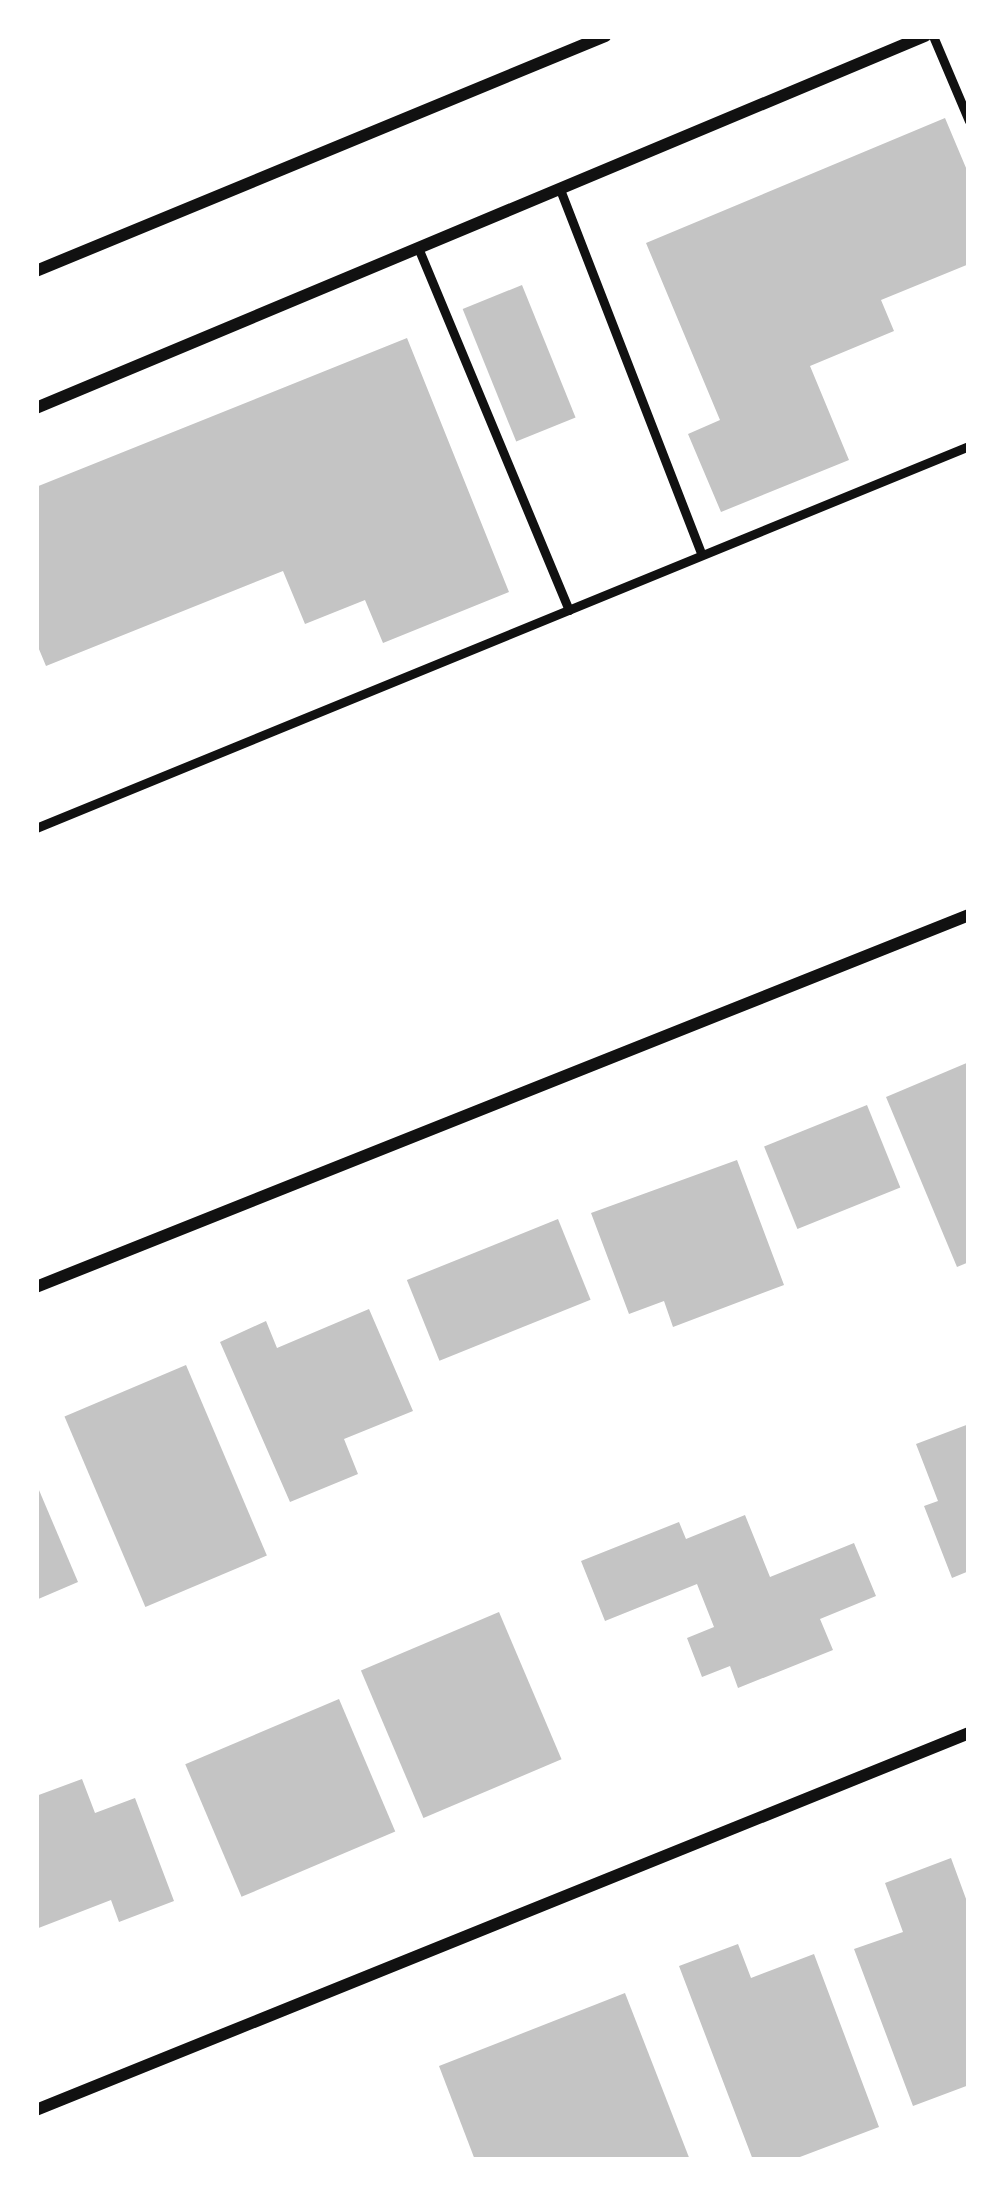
<!DOCTYPE html>
<html>
<head>
<meta charset="utf-8">
<style>
	body { margin:0 }
	#map { position:relative; width:1005px; height:2196px; overflow:hidden; background:#fff; font-family:"Asap Condensed",sans-serif }
	div>[style] { position:absolute }
	[style*='--x'] { left:calc(var(--x)*1px); top:calc(var(--y)*1px); width:calc(var(--w)*1px); rotate:calc(var(--a)*1deg) }
	.building>* { inset:0; background:#c4c4c4; transform-origin:0 0 }
	.service>* { height:9px; margin:-4.5px; padding:0 4.5px; transform-origin:4.5px; border-radius:4.5px; background:#111 }
	.minor>* { height:12px; margin:-6px; padding:0 6px; transform-origin:6px; border-radius:6px; background:#111 }
	span { translate:-50% -50%; white-space:nowrap; text-align:center; line-height:1.15; -webkit-text-stroke:9px #fff; paint-order:stroke }
	.frame { position:absolute; inset:0; border:39px solid #fff; pointer-events:none }
</style>
</head>
<body>
<div id="map">
	<div class="building">
		<i style="clip-path:polygon(945px 118px,969px 175px,969px 264px,881px 300px,894px 331px,810px 366px,849px 460px,721px 512px,688px 434px,720px 420px,646px 243px)"></i>
		<i style="left:522px;top:285px;width:143px;height:64px;rotate:68deg"></i>
		<i style="clip-path:polygon(407px 338px,509px 592px,383px 643px,365px 600px,305px 624px,283px 571px,46px 666px,36px 642px,36px 487px)"></i>
		<i style="clip-path:polygon(969px 1062px,969px 1262px,957px 1267px,886px 1097px)"></i>
		<i style="left:867px;top:1105px;width:89px;height:111px;rotate:68deg"></i>
		<i style="clip-path:polygon(737px 1160px,784px 1285px,673px 1327px,664px 1301px,629px 1314px,591px 1213px)"></i>
		<i style="left:558px;top:1219px;width:87px;height:163px;rotate:68deg"></i>
		<i style="clip-path:polygon(369px 1309px,413px 1411px,344px 1439px,358px 1474px,290px 1502px,220px 1342px,266px 1321px,277px 1348px)"></i>
		<i style="left:186px;top:1365px;width:207px;height:132px;rotate:67deg"></i>
		<i style="clip-path:polygon(969px 1424px,969px 1571px,952px 1578px,924px 1506px,938px 1501px,916px 1444px)"></i>
		<i style="clip-path:polygon(36px 1483px,78px 1582px,36px 1600px)"></i>
		<i style="clip-path:polygon(745px 1515px,770px 1577px,854px 1543px,876px 1596px,820px 1619px,833px 1650px,738px 1688px,730px 1666px,702px 1677px,687px 1638px,714px 1627px,697px 1584px,605px 1621px,581px 1561px,679px 1522px,686px 1539px)"></i>
		<i style="left:499px;top:1612px;width:160px;height:150px;rotate:67deg"></i>
		<i style="left:339px;top:1699px;width:144px;height:167px;rotate:67deg"></i>
		<i style="clip-path:polygon(82px 1779px,95px 1813px,135px 1798px,174px 1901px,119px 1922px,111px 1900px,36px 1929px,36px 1796px)"></i>
		<i style="clip-path:polygon(951px 1858px,969px 1907px,969px 2085px,913px 2106px,854px 1949px,903px 1932px,885px 1883px)"></i>
		<i style="clip-path:polygon(738px 1944px,751px 1978px,814px 1954px,879px 2127px,792px 2160px,753px 2160px,679px 1966px)"></i>
		<i style="clip-path:polygon(625px 1993px,690px 2160px,475px 2160px,439px 2066px)"></i>
	</div>
	<div class="service">
		<i style="--x:933;--y:36;--w:92;--a:67"></i>
		<i style="--x:561;--y:192;--w:389;--a:68.8"></i>
		<i style="--x:419;--y:250;--w:390;--a:67.4"></i>
		<i style="--x:36;--y:828;--w:1008;--a:-22.27"></i>
	</div>
	<div class="minor">
		<i style="--x:36;--y:271;--w:616;--a:-22.44"></i>
		<i style="--x:36;--y:408;--w:964;--a:-22.71"></i>
		<i style="--x:36;--y:1287;--w:1004;--a:-21.74"></i>
		<i style="--x:36;--y:2110;--w:1006;--a:-22"></i>
	</div>
	<div class="frame"></div>
</div>
</body>
</html>
